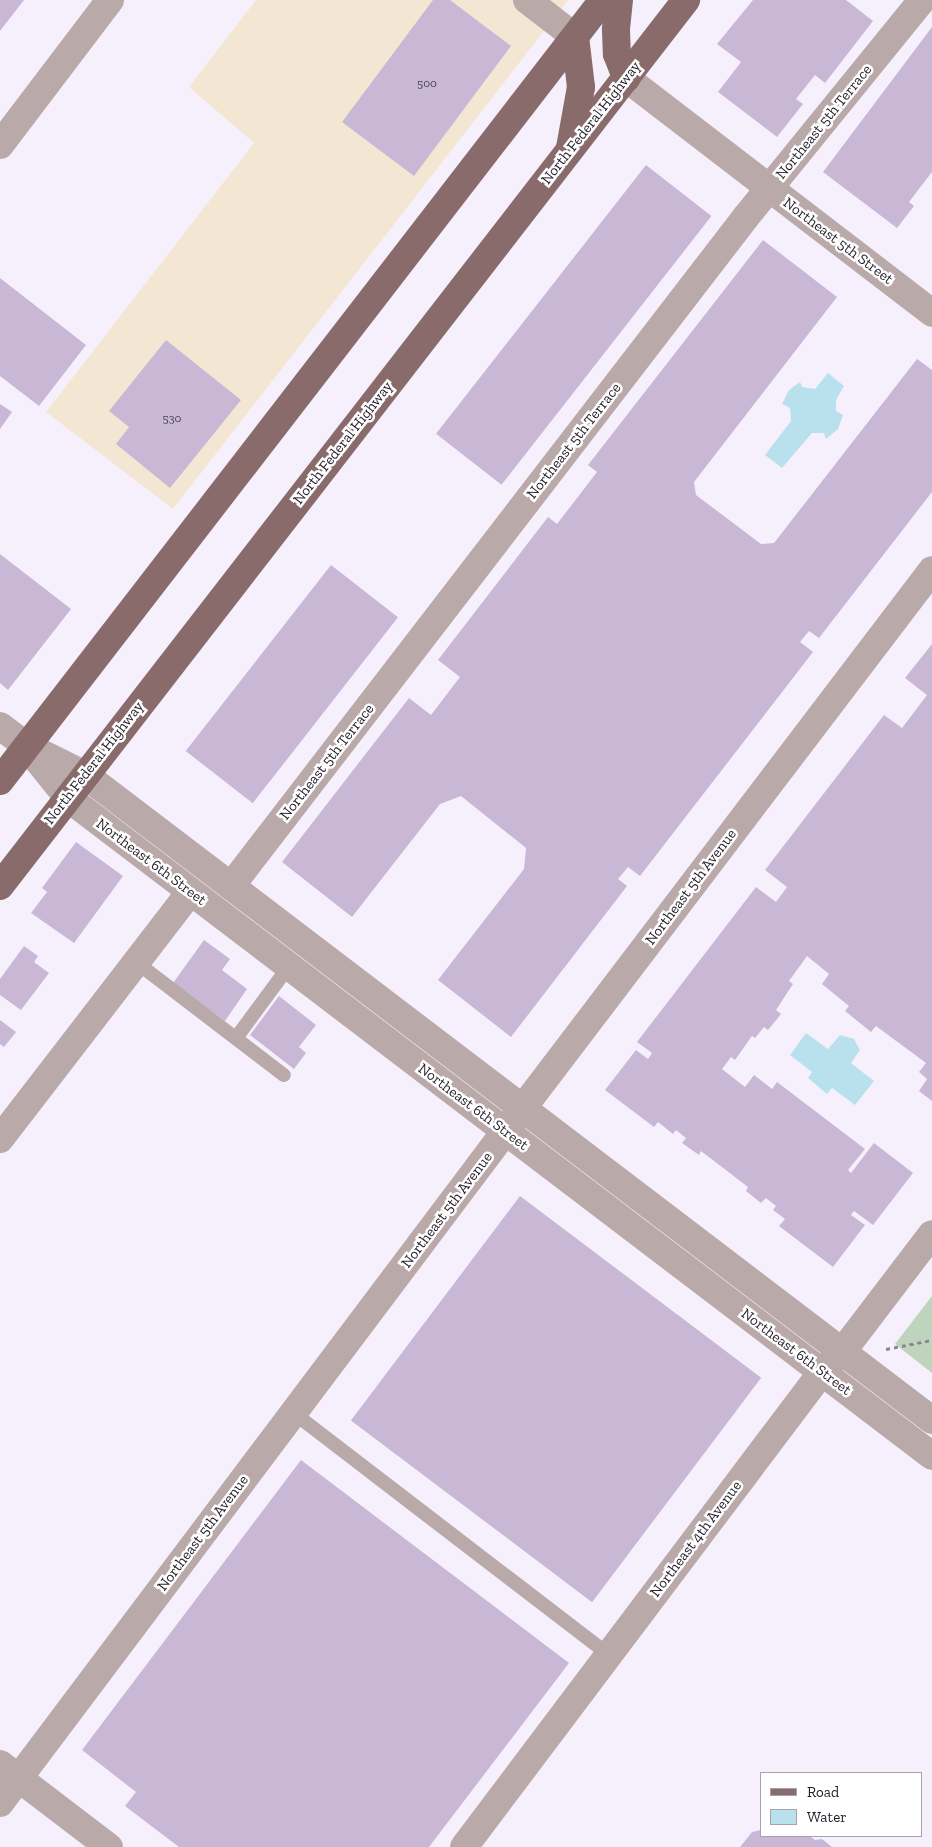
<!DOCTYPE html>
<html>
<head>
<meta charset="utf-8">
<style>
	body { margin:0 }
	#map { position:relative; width:932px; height:1847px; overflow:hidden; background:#f6f0fd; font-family:"Zilla Slab",serif }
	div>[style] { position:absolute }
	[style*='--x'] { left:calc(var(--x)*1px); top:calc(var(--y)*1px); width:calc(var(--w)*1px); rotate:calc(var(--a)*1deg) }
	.commercial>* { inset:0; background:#f3e7d3 }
	.green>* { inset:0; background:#bed4bd }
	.water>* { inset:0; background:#b9e1ed }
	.building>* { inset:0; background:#c8b8d6; transform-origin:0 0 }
	.path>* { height:3px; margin-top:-1.5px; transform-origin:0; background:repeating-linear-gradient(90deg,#8c8692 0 4px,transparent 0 8px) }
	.service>* { height:14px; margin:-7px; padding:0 7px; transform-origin:7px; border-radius:7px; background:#baa9a9 }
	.minor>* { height:28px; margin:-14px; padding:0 14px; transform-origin:14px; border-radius:14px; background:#baa9a9 }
	.tertiary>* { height:28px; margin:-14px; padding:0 14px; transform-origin:14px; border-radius:14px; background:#baa9a9 }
	.primary>* { height:28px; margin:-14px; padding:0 14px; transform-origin:14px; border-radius:14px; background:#896b6c }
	span { translate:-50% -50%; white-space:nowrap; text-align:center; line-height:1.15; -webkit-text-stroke:5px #fff; paint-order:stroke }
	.number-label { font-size:12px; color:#4c4354 }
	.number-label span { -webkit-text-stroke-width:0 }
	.street-label { font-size:15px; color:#231c28 }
	.legend { position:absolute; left:760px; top:1772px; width:162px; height:65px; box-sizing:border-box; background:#fff; border:1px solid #a7a4a9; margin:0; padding:6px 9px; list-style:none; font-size:15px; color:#231c28 }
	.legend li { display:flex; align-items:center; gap:10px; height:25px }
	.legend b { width:25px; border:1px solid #a7a4a9 }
</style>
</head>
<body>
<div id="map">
	<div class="commercial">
		<i style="clip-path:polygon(256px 0,568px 0,173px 509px,46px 412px,254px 143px,189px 87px)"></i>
	</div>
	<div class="green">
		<i style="clip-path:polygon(932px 1296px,932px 1373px,895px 1344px)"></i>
	</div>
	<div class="water">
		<i style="clip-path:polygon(828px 373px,844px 386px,836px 400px,836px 411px,843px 415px,838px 429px,826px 439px,824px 433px,812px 433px,782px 468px,765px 455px,791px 421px,790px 408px,782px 404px,789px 390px,800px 382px,802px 387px,815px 389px)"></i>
		<i style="clip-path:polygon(806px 1033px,828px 1049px,840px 1035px,854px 1039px,860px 1050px,851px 1063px,874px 1081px,855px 1105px,832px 1088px,827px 1094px,808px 1078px,812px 1072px,790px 1055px)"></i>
	</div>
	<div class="building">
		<i style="clip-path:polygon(0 0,24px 0,0 31px)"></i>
		<i style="clip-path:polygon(433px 0,450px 0,511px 46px,414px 176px,342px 122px)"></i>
		<i style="clip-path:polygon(753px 0,846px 0,873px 21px,825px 83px,815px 75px,796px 99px,803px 104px,777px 137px,718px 92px,741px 62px,717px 44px)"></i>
		<i style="clip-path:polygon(932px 27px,932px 172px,909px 202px,914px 206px,897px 228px,823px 172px)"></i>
		<i style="left:646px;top:165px;width:83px;height:341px;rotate:38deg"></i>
		<i style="clip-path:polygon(763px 240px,837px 297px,694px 482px,696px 495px,761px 544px,774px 543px,917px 359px,932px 370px,932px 492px,819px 638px,809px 631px,800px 642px,813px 652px,640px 876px,628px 867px,618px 879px,627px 886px,511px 1037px,438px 980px,524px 869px,526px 848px,461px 796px,440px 804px,352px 917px,282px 862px,409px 698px,431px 715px,460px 677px,438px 660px,548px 517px,557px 524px,597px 472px,588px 465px)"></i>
		<i style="clip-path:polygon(0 278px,86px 345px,39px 406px,0 376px)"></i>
		<i style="clip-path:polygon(166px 340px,241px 400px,170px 488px,116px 444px,129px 427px,109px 411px)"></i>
		<i style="clip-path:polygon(0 404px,12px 412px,0 429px)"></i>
		<i style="clip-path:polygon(0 554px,71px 609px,8px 690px,0 683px)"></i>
		<i style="left:331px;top:565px;width:85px;height:236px;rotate:38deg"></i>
		<i style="clip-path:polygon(932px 644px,932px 1101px,919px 1091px,927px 1079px,919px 1072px,926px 1063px,876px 1026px,871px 1032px,845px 1011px,849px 1006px,822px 984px,829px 974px,807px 956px,789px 981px,793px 984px,776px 1010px,781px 1014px,768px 1030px,764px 1027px,755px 1038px,752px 1036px,735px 1060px,731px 1057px,722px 1069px,745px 1087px,754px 1075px,772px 1089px,777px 1082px,865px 1149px,848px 1170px,851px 1173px,874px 1143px,913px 1173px,873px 1225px,854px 1211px,851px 1215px,865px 1225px,833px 1267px,779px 1226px,785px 1219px,773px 1210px,776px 1206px,766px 1198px,761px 1203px,746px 1191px,748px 1187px,701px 1151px,699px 1155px,682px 1143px,686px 1138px,676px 1130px,673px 1134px,658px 1122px,654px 1127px,605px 1090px,636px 1050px,648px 1059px,652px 1053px,637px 1042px,756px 887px,776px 902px,787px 887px,765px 870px,884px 715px,902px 728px,927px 695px,905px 678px)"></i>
		<i style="clip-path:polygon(76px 842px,123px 876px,74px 943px,31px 913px,47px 892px,42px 888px)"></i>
		<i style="clip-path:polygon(204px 940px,230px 959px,222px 970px,247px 989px,225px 1021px,173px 983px)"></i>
		<i style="clip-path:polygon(24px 946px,38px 956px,34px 962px,49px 973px,21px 1010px,0 995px,0 979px)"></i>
		<i style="clip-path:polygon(279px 996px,316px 1025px,299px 1047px,306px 1053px,294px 1069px,250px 1035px)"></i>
		<i style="clip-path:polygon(0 1020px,16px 1032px,4px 1047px,0 1044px)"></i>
		<i style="left:520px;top:1196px;width:302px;height:281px;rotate:37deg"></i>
		<i style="clip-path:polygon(301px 1460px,569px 1663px,429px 1847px,179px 1847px,125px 1806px,136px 1792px,82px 1750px)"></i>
		<i style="clip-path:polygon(761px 1830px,761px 1836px,810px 1836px,815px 1840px,822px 1839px,832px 1847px,740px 1847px,752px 1832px)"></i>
	</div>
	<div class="path">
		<i style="--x:886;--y:1349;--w:47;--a:-11.1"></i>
	</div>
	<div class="service">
		<i style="--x:136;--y:962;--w:186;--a:37.4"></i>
		<i style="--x:236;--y:1038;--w:89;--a:-53.6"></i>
		<i style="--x:295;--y:1414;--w:396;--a:37.5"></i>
	</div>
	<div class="minor">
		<i style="--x:527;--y:0;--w:61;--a:37.6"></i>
		<i style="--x:626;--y:78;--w:386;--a:37.5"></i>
		<i style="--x:0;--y:145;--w:182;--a:-52.8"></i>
		<i style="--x:231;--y:886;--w:843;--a:-52.42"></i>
		<i style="--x:745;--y:218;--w:281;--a:-50.9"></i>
		<i style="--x:0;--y:1139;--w:312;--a:-52.4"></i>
		<i style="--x:0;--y:1764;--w:137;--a:37.3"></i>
		<i style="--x:0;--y:1803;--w:868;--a:-53.05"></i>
		<i style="--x:522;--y:1109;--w:677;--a:-52.74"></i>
		<i style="--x:464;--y:1847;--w:595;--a:-53"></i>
		<i style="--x:822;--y:1372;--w:28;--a:-45"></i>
		<i style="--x:842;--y:1352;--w:148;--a:-52.7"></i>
	</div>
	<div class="tertiary">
		<i style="--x:0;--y:726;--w:34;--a:37"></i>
		<i style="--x:27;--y:746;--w:65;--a:26.6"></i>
		<i style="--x:85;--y:775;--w:1065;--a:37.29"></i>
		<i style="--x:32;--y:753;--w:58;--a:51.3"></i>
		<i style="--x:68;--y:798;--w:1086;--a:37.29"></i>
	</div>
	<div class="primary">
		<i style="--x:619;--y:0;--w:30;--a:96"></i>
		<i style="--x:616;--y:30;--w:24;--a:88"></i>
		<i style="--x:617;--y:54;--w:26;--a:69"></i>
		<i style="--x:570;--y:148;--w:62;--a:-79.8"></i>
		<i style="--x:581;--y:87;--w:50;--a:-96.8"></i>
		<i style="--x:0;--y:781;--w:987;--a:-52.33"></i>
		<i style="--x:0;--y:886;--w:1121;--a:-52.25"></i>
	</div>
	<div class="number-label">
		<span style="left:427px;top:84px">500</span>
		<span style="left:172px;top:419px">530</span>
	</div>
	<div class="street-label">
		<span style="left:824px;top:122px;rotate:-51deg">Northeast 5th Terrace</span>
		<span style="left:591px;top:123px;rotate:-52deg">North Federal Highway</span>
		<span style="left:838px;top:241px;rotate:37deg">Northeast 5th Street</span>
		<span style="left:574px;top:441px;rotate:-52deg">Northeast 5th Terrace</span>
		<span style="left:343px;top:443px;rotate:-52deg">North Federal Highway</span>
		<span style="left:327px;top:762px;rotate:-52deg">Northeast 5th Terrace</span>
		<span style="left:94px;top:763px;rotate:-52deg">North Federal Highway</span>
		<span style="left:151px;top:862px;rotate:37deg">Northeast 6th Street</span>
		<span style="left:691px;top:887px;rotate:-53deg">Northeast 5th Avenue</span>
		<span style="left:473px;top:1107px;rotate:37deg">Northeast 6th Street</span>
		<span style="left:447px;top:1210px;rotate:-53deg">Northeast 5th Avenue</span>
		<span style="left:796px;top:1352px;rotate:37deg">Northeast 6th Street</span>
		<span style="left:203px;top:1533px;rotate:-53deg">Northeast 5th Avenue</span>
		<span style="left:696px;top:1539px;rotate:-53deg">Northeast 4th Avenue</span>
	</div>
	<ul class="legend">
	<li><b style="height:6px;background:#896b6c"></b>Road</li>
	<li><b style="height:14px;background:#b9e1ed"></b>Water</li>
	</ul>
</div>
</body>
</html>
